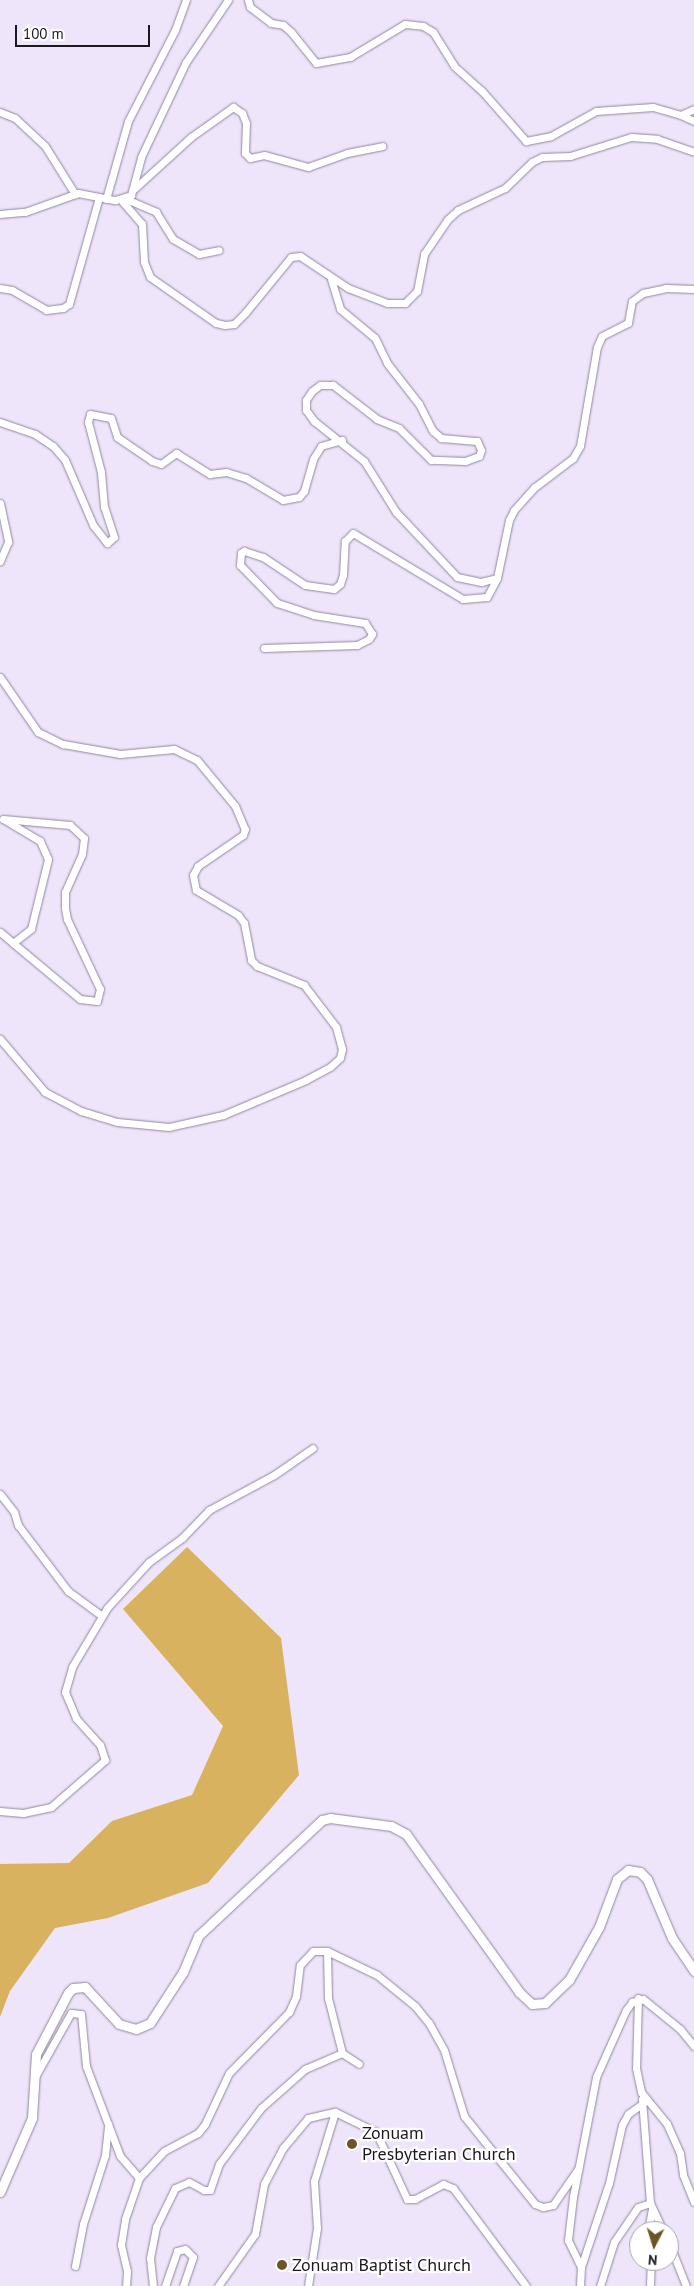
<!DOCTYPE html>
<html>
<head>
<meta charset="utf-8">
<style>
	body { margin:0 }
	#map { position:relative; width:694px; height:2286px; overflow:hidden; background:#eee5fb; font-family:"PT Sans",sans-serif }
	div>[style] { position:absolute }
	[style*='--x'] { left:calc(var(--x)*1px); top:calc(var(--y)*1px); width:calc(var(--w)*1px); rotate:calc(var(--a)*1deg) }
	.forest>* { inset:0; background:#d9b260 }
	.roads { filter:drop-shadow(0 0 1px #90869f) drop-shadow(0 0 1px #90869f) }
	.minor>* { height:7px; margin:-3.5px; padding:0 3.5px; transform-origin:3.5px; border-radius:3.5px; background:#fff }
	.tertiary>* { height:9px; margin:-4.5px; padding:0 4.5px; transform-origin:4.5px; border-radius:4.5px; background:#fff }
	.dots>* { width:14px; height:14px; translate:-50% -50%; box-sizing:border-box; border:2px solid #fff; border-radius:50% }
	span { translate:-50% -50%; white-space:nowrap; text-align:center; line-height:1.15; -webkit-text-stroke:4.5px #fff; paint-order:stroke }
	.poi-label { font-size:18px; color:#1c1822 }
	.left { translate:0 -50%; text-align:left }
	.north { position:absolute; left:629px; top:2221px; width:50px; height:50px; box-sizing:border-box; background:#fff; border:1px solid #a4a3a7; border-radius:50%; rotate:185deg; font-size:14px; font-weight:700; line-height:20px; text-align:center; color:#1c1822 }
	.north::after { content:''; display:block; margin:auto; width:18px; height:22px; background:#6b5525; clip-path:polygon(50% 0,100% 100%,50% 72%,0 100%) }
	.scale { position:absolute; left:15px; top:25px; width:135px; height:22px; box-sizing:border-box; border:2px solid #1c1822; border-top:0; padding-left:6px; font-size:15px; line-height:18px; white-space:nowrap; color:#1c1822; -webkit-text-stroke:4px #fff; paint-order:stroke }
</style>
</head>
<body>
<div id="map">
	<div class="forest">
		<i style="clip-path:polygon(187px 1547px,281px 1638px,299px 1775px,208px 1883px,108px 1918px,55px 1928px,10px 1991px,0 2017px,0 1864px,69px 1863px,112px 1821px,192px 1795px,223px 1726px,123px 1609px)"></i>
	</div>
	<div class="roads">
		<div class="minor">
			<i style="--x:248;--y:0;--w:7;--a:74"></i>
			<i style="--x:250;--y:7;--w:26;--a:37"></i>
			<i style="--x:271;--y:23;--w:12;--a:9"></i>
			<i style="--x:283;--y:25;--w:11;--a:41"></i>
			<i style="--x:291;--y:32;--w:40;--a:51"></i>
			<i style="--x:316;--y:63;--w:35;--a:-10"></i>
			<i style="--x:350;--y:57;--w:64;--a:-31"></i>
			<i style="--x:405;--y:24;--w:18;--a:6"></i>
			<i style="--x:423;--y:26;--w:12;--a:31"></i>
			<i style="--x:433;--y:32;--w:40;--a:58"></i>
			<i style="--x:454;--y:66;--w:38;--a:42"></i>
			<i style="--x:482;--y:91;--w:67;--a:48.7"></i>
			<i style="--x:526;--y:141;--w:25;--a:-11"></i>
			<i style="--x:551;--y:136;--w:51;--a:-29.1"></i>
			<i style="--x:596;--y:111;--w:57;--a:-4"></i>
			<i style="--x:653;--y:107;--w:29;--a:16"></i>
			<i style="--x:681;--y:115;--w:14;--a:-25"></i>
			<i style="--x:0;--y:112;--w:16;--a:22"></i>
			<i style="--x:15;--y:118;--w:41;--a:43"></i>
			<i style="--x:45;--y:146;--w:57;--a:58"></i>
			<i style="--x:681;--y:115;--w:14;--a:25"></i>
			<i style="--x:134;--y:189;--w:77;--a:-42.4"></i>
			<i style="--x:191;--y:137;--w:52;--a:-35.5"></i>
			<i style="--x:233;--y:107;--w:11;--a:34"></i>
			<i style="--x:242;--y:113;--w:11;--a:68"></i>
			<i style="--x:246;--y:123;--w:30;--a:92"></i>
			<i style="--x:245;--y:153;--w:7;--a:45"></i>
			<i style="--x:250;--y:158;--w:14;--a:-12"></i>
			<i style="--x:264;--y:155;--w:46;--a:15.3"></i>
			<i style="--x:308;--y:167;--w:41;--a:-19.7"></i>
			<i style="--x:347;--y:153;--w:36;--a:-11"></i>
			<i style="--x:106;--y:199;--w:81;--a:-74.2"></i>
			<i style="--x:128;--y:121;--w:102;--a:-62.7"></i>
			<i style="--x:175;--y:30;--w:32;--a:-70"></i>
			<i style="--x:126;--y:199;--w:33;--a:23"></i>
			<i style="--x:156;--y:212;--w:32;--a:58"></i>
			<i style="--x:173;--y:239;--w:30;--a:30"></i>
			<i style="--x:199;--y:254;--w:20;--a:-11"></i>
			<i style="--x:121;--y:200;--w:32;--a:49"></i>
			<i style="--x:142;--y:224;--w:38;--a:87"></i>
			<i style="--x:144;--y:262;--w:16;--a:68"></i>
			<i style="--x:150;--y:277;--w:80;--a:34.9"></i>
			<i style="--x:216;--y:323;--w:9;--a:13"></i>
			<i style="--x:225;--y:325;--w:9;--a:-6"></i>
			<i style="--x:234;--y:324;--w:16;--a:-45"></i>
			<i style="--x:245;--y:313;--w:72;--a:-50.6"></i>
			<i style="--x:291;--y:257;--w:9;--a:-6"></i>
			<i style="--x:300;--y:256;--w:58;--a:33.7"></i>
			<i style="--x:348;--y:288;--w:42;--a:21"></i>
			<i style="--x:387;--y:303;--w:18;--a:0"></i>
			<i style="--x:405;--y:303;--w:17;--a:-45"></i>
			<i style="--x:417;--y:291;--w:38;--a:-79"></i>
			<i style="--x:424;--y:254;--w:42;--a:-55.6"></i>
			<i style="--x:448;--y:219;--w:13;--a:-42"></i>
			<i style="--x:458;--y:210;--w:52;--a:-25.1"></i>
			<i style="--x:505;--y:188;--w:37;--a:-44"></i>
			<i style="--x:532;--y:162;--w:11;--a:-27"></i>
			<i style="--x:542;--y:157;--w:28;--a:-2"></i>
			<i style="--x:570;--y:156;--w:64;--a:-17.3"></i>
			<i style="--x:631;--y:137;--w:26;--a:4"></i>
			<i style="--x:657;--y:139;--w:39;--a:19"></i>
			<i style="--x:0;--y:214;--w:25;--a:-5"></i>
			<i style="--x:25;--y:212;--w:56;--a:-19.7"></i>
			<i style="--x:78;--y:193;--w:38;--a:11"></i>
			<i style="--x:115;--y:200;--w:17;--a:-17"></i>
			<i style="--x:131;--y:195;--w:39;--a:-75"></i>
			<i style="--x:141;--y:157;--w:105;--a:-64.7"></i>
			<i style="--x:186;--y:62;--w:75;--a:-55.9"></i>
			<i style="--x:331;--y:279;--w:31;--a:73"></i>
			<i style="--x:340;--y:309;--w:45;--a:39.6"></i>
			<i style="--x:375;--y:338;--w:28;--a:64"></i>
			<i style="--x:387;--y:363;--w:52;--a:52"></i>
			<i style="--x:419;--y:404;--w:30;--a:63"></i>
			<i style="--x:433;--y:431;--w:11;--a:41"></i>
			<i style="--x:441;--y:438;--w:36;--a:5"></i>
			<i style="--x:477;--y:441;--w:10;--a:66"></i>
			<i style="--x:481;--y:450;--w:6;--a:108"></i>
			<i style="--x:479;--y:456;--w:15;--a:160"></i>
			<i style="--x:465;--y:461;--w:34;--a:-178"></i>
			<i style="--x:431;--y:460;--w:45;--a:-135"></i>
			<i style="--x:399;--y:428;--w:24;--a:-158"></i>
			<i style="--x:377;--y:419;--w:56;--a:-142.3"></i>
			<i style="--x:333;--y:385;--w:13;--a:180"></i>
			<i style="--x:320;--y:385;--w:10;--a:143"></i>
			<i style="--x:312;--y:391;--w:11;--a:124"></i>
			<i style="--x:306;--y:400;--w:10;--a:90"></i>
			<i style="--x:306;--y:410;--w:14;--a:54"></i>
			<i style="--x:314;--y:421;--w:64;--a:38.7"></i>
			<i style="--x:364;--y:461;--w:60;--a:57.9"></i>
			<i style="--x:396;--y:512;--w:89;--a:46.8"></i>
			<i style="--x:457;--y:577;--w:25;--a:12"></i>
			<i style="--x:481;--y:582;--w:16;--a:-14"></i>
			<i style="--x:0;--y:288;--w:12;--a:9"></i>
			<i style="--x:12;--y:290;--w:39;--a:30"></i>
			<i style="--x:46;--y:310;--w:17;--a:-7"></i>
			<i style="--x:63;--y:308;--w:7;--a:-34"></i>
			<i style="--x:69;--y:304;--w:111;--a:-74.3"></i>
			<i style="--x:0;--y:422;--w:37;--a:19"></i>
			<i style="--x:35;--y:434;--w:22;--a:34"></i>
			<i style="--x:53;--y:446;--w:18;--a:49"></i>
			<i style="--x:65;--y:460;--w:71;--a:66.7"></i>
			<i style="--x:93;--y:525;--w:23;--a:52"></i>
			<i style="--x:107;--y:543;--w:9;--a:-41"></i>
			<i style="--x:114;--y:537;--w:32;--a:-108"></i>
			<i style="--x:104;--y:507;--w:35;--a:-95"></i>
			<i style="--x:101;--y:472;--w:52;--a:-104.6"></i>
			<i style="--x:88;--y:422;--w:8;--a:-76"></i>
			<i style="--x:90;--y:414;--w:21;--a:11"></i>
			<i style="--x:111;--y:418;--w:20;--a:72"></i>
			<i style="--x:117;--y:437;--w:42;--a:34.4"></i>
			<i style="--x:152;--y:461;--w:9;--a:18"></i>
			<i style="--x:161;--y:464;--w:19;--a:-36"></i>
			<i style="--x:176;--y:453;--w:40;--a:32"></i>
			<i style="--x:210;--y:474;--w:16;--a:-7"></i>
			<i style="--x:226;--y:472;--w:21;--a:17"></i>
			<i style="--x:246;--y:478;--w:43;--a:30.7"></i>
			<i style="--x:283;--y:500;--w:16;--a:-11"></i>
			<i style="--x:299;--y:497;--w:8;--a:-50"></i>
			<i style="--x:304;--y:491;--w:33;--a:-74"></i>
			<i style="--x:313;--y:459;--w:15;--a:-58"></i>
			<i style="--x:321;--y:446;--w:22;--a:-16"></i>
			<i style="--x:0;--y:503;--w:40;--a:78"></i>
			<i style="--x:8;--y:542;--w:21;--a:113"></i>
			<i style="--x:264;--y:648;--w:93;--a:-1.8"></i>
			<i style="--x:357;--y:645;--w:13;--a:-27"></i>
			<i style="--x:369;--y:639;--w:6;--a:-59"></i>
			<i style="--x:372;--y:634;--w:13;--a:-122"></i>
			<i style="--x:365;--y:623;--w:52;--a:-171.1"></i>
			<i style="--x:314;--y:615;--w:39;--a:-162"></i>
			<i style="--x:277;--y:603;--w:53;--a:-134.2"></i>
			<i style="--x:240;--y:565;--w:12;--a:-85"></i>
			<i style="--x:241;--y:553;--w:4;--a:-34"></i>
			<i style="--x:244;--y:551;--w:20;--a:18"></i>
			<i style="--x:263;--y:557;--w:50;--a:33.7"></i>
			<i style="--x:305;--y:585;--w:29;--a:8"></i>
			<i style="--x:334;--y:589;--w:8;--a:-40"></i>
			<i style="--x:340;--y:584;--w:9;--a:-72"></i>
			<i style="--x:343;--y:575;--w:34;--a:-87"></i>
			<i style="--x:345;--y:541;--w:11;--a:-45"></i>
			<i style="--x:353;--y:533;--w:128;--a:31"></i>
			<i style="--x:463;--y:599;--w:24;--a:-5"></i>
			<i style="--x:487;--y:597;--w:21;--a:-62"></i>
			<i style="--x:497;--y:578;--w:59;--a:-78.3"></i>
			<i style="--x:509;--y:520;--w:11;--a:-63"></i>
			<i style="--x:514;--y:510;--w:31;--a:-48"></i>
			<i style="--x:535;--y:487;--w:48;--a:-37.3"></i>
			<i style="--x:573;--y:458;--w:14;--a:-60"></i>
			<i style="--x:580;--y:446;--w:100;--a:-80.3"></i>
			<i style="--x:597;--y:347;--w:12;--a:-66"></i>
			<i style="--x:602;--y:336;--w:29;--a:-27"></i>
			<i style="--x:628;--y:323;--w:22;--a:-80"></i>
			<i style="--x:632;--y:301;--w:14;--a:-36"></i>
			<i style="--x:643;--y:293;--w:24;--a:-12"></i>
			<i style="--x:666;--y:288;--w:28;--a:2"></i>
			<i style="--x:0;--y:677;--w:67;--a:55.4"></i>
			<i style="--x:38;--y:732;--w:28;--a:26"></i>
			<i style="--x:63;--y:744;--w:58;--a:10"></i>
			<i style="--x:120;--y:754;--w:54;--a:-5.3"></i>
			<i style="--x:174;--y:749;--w:25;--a:26"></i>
			<i style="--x:197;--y:760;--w:60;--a:50.4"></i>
			<i style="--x:235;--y:806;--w:25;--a:67"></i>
			<i style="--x:245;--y:829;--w:6;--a:108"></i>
			<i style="--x:243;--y:835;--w:55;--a:145.4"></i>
			<i style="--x:198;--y:866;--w:10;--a:119"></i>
			<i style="--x:193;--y:875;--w:15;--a:79"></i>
			<i style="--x:196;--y:890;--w:49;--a:30.8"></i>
			<i style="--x:238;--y:915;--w:10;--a:53"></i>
			<i style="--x:244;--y:923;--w:38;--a:79"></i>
			<i style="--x:251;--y:960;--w:8;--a:45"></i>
			<i style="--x:257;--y:966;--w:51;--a:22"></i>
			<i style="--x:304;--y:985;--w:53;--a:52.7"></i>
			<i style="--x:336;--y:1027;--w:23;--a:75"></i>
			<i style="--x:342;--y:1049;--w:9;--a:103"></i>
			<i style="--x:340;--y:1058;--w:13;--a:138"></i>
			<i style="--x:330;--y:1067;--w:27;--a:152"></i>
			<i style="--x:306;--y:1080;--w:90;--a:157.1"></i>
			<i style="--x:223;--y:1115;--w:55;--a:167.5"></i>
			<i style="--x:169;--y:1127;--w:52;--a:-174.5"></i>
			<i style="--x:117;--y:1122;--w:38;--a:-163"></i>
			<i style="--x:81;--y:1111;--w:41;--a:-152.2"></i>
			<i style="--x:45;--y:1092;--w:70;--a:-130.3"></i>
			<i style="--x:3;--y:819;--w:67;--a:5.1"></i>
			<i style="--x:70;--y:825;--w:19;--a:43"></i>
			<i style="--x:84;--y:838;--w:16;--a:97"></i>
			<i style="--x:82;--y:854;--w:42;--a:114.1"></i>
			<i style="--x:65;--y:892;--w:16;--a:90"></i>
			<i style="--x:65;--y:908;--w:11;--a:80"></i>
			<i style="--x:67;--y:919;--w:77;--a:64.8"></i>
			<i style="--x:100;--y:989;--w:12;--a:104"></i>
			<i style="--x:97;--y:1001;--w:17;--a:-173"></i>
			<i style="--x:80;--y:999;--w:87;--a:-140.1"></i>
			<i style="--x:0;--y:932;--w:17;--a:40"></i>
			<i style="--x:13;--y:943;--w:23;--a:-38"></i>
			<i style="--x:31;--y:929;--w:72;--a:-76.3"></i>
			<i style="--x:48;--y:859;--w:20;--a:-114"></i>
			<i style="--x:40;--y:841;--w:41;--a:-149"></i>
			<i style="--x:0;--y:1494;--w:23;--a:52"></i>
			<i style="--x:14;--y:1512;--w:14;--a:73"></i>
			<i style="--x:18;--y:1525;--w:83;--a:52.9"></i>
			<i style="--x:68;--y:1591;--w:42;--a:36.3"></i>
			<i style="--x:0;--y:1811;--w:23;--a:5"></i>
			<i style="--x:23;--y:1813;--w:29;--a:-12"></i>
			<i style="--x:51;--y:1807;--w:72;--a:-41"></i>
			<i style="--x:105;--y:1760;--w:16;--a:-108"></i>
			<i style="--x:100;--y:1745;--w:36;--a:-132"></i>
			<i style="--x:76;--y:1718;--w:28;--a:-113"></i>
			<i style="--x:65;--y:1692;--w:26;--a:-74"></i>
			<i style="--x:72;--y:1667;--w:69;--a:-59.3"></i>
			<i style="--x:107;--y:1608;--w:62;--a:-47.6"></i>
			<i style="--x:149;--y:1562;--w:41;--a:-36"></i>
			<i style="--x:182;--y:1538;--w:39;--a:-46"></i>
			<i style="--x:209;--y:1510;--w:74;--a:-28.3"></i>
			<i style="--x:274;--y:1475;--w:47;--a:-34.7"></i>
			<i style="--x:327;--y:1951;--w:47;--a:88.8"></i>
			<i style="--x:328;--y:1998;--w:57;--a:75.7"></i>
			<i style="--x:638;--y:1998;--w:70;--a:91.6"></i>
			<i style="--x:636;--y:2068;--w:25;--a:78"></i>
			<i style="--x:641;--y:2092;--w:41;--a:50.9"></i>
			<i style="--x:667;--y:2124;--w:32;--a:66"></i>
			<i style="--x:680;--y:2153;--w:22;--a:82"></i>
			<i style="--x:683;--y:2175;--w:29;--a:68"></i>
			<i style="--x:36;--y:2075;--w:71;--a:-60.6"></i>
			<i style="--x:71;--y:2013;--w:10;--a:6"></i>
			<i style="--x:81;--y:2014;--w:52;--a:84.5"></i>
			<i style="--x:86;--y:2066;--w:96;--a:69.3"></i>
			<i style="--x:120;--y:2156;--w:29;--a:49"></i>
			<i style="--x:642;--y:2099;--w:104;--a:85.6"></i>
			<i style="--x:650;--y:2203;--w:31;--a:65"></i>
			<i style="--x:648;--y:2231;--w:23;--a:-80"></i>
			<i style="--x:669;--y:2243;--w:46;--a:68.4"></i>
			<i style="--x:75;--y:2266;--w:43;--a:-79.2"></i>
			<i style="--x:83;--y:2224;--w:72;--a:-72.3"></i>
			<i style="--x:105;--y:2155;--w:31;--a:-84"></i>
			<i style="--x:581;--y:2267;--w:89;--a:-71.6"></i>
			<i style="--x:609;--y:2183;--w:59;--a:-77.4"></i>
			<i style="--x:622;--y:2125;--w:13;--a:-61"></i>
			<i style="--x:628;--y:2114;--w:19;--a:-36"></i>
			<i style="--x:126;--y:2286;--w:15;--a:-86"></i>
			<i style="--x:127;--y:2271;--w:27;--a:-103"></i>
			<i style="--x:121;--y:2245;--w:26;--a:-81"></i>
			<i style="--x:125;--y:2219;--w:43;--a:-71.1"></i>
			<i style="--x:139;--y:2178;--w:37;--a:-47"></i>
			<i style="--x:164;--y:2151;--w:38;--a:-28"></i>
			<i style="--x:198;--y:2133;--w:11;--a:-52"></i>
			<i style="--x:205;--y:2124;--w:56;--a:-64.8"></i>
			<i style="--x:229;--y:2073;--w:86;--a:-45.5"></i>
			<i style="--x:289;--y:2012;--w:17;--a:-66"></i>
			<i style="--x:296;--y:1996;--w:31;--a:-83"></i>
			<i style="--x:300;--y:1965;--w:19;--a:-47"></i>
			<i style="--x:313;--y:1951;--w:14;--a:0"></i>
			<i style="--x:327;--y:1951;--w:55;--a:25.6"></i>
			<i style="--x:377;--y:1975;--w:49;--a:39.2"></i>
			<i style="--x:415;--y:2006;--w:22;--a:51"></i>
			<i style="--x:429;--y:2023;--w:31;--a:61"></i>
			<i style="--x:444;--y:2050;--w:69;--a:73.1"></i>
			<i style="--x:464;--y:2116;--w:113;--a:51.1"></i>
			<i style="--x:535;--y:2204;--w:9;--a:21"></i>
			<i style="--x:543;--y:2207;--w:10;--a:-11"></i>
			<i style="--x:553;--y:2205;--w:44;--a:-55.2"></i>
			<i style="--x:153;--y:2286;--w:28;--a:-96"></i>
			<i style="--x:150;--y:2258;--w:32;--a:-79"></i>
			<i style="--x:156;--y:2227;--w:43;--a:-64"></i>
			<i style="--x:175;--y:2188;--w:15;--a:-23"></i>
			<i style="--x:189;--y:2182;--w:17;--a:28"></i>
			<i style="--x:204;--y:2190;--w:6;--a:0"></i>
			<i style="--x:210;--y:2190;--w:28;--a:-71"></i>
			<i style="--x:219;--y:2164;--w:70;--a:-53.1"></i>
			<i style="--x:261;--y:2108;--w:59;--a:-41.6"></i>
			<i style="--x:305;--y:2069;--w:40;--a:-23.4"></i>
			<i style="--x:342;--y:2053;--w:20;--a:33"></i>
			<i style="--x:165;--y:2286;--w:37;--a:-71"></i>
			<i style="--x:177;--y:2251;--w:8;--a:-14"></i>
			<i style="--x:185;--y:2249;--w:11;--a:45"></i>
			<i style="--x:193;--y:2257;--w:31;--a:109"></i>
			<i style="--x:218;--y:2286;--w:64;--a:-54.6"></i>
			<i style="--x:255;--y:2234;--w:51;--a:-79.8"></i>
			<i style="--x:264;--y:2184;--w:41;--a:-62.2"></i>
			<i style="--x:283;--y:2148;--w:39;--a:-50"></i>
			<i style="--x:308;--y:2118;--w:28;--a:-13"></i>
			<i style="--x:335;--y:2112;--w:46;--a:26"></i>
			<i style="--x:376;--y:2132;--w:74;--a:65.2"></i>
			<i style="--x:407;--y:2199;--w:8;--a:0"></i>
			<i style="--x:415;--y:2199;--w:32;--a:-28"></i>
			<i style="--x:443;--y:2184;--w:11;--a:22"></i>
			<i style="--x:453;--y:2188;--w:122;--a:53.3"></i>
			<i style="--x:308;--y:2286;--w:59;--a:-81.2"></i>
			<i style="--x:317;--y:2228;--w:47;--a:-93.7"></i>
			<i style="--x:314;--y:2181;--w:72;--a:-73.1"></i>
			<i style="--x:580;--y:2286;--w:19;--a:-87"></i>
			<i style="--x:581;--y:2267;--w:30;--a:-116"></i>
			<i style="--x:568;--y:2240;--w:43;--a:-83.4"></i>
			<i style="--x:573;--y:2197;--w:122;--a:-79.1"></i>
			<i style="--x:596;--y:2077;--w:73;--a:-65.9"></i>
			<i style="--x:626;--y:2010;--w:10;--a:-53"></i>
			<i style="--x:632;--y:2002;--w:11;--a:-15"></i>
			<i style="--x:643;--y:1999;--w:48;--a:39"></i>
			<i style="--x:680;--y:2029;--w:22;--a:51"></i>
			<i style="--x:600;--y:2286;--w:46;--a:-72.3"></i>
			<i style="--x:614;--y:2242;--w:42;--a:-55.6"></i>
			<i style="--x:638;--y:2207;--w:13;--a:-18"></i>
			<i style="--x:650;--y:2286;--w:25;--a:-88"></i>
		</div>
		<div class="tertiary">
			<i style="--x:0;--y:2192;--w:81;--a:-66.6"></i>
			<i style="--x:32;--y:2118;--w:64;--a:-86.4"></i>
			<i style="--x:36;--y:2054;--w:69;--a:-62.3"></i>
			<i style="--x:68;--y:1993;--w:7;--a:-45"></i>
			<i style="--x:73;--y:1988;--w:12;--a:-5"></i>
			<i style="--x:85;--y:1987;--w:50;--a:47.4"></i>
			<i style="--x:119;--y:2024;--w:18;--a:16"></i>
			<i style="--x:136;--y:2029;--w:15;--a:-23"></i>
			<i style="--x:150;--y:2023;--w:61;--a:-57.1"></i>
			<i style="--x:183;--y:1972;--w:39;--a:-67"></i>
			<i style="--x:198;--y:1936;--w:170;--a:-43.1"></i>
			<i style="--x:322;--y:1820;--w:8;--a:-14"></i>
			<i style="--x:330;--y:1818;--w:62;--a:7.5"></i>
			<i style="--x:391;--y:1826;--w:17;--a:28"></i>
			<i style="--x:406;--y:1834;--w:194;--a:54.4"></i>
			<i style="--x:519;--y:1992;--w:18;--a:43"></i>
			<i style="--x:532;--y:2004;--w:13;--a:-4"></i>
			<i style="--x:545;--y:2003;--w:33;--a:-44"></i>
			<i style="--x:569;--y:1980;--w:61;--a:-60.5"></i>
			<i style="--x:599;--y:1927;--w:51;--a:-69.4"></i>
			<i style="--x:617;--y:1879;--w:14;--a:-39"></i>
			<i style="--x:628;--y:1870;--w:12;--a:9"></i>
			<i style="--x:640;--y:1872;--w:10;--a:45"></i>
			<i style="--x:647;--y:1879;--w:64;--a:67"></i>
			<i style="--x:672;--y:1938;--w:40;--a:56"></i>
		</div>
	</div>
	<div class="dots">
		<i style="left:352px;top:2144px;background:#6b5525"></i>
		<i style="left:282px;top:2265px;background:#6b5525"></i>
	</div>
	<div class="poi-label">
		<span class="left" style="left:362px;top:2144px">Zonuam<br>Presbyterian Church</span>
		<span class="left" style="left:292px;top:2265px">Zonuam Baptist Church</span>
	</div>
	<div class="north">N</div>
	<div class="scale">100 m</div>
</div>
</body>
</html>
